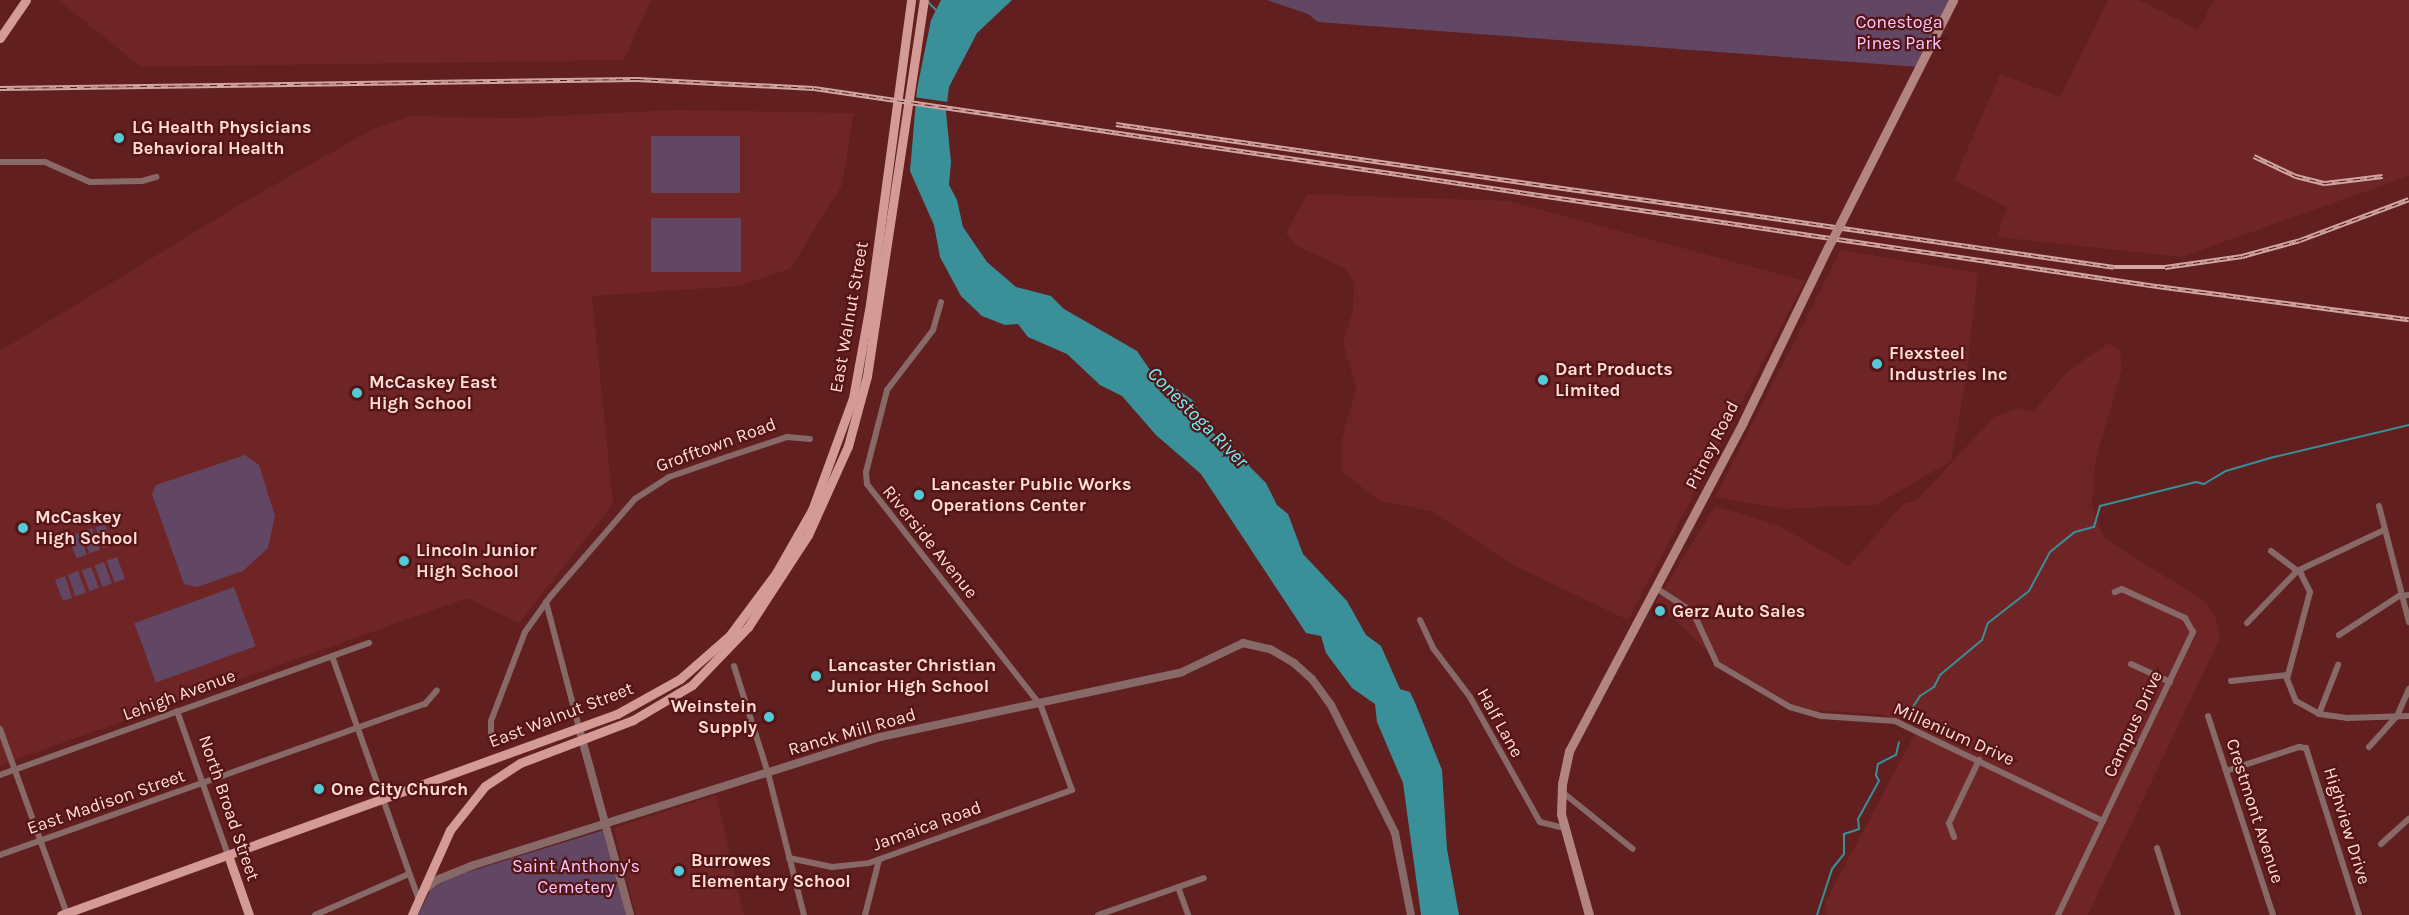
<!DOCTYPE html>
<html>
<head>
<meta charset="utf-8">
<style>
	body { margin:0 }
	#map { position:relative; width:2409px; height:915px; overflow:hidden; background:#611f1f; font-family:Karla,sans-serif }
	div>[style] { position:absolute }
	[style*='--x'] { left:calc(var(--x)*1px); top:calc(var(--y)*1px); width:calc(var(--w)*1px); rotate:calc(var(--a)*1deg) }
	.built>* { inset:0; background:#6f2525 }
	.green>* { inset:0; background:#624764; transform-origin:0 0 }
	.water>* { inset:0; background:#399099 }
	.pier>* { inset:0; background:#611f1f; transform-origin:0 0 }
	.stream>* { height:2px; margin:-1px; padding:0 1px; transform-origin:1px; border-radius:1px; background:#399099 }
	.minor>* { height:6px; margin:-3px; padding:0 3px; transform-origin:3px; border-radius:3px; background:#876a68 }
	.tertiary>* { height:8px; margin:-4px; padding:0 4px; transform-origin:4px; border-radius:4px; background:#876a68 }
	.secondary>* { height:9px; margin:-4.5px; padding:0 4.5px; transform-origin:4.5px; border-radius:4.5px; background:#b38581 }
	.primary>* { height:9px; margin:-4.5px; padding:0 4.5px; transform-origin:4.5px; border-radius:4.5px; background:#d49a95 }
	.rail>* { height:4.5px; margin-top:-2.25px; transform-origin:0; background:repeating-linear-gradient(90deg,#551415 0 7px,#d0a5a2 0 14px); box-sizing:border-box; border-block:2px solid #d0a5a2 }
	.secondary-bridge>* { height:9px; margin:-4.5px; padding:0 4.5px; transform-origin:4.5px; border-radius:4.5px; background:#b38581 }
	.dots>* { width:16px; height:16px; translate:-50% -50%; box-sizing:border-box; border:3px solid #551415; border-radius:50% }
	span { translate:-50% -50%; white-space:nowrap; text-align:center; line-height:1.15; -webkit-text-stroke:4.5px #551415; paint-order:stroke }
	.park-label { font-size:18px; color:#fac7fd }
	.poi-label { font-size:18px; color:#fedcd8; font-weight:700 }
	.left { translate:0 -50%; text-align:left }
	.right { translate:-100% -50%; text-align:right }
	.street-label { font-size:18px; color:#fedcd8 }
	.water-label { font-size:20px; color:#70eefb; font-style:italic }
</style>
</head>
<body>
<div id="map">
	<div class="built">
		<i style="clip-path:polygon(58px 0,651px 0,624px 60px,141px 67px)"></i>
		<i style="clip-path:polygon(2108px 0,2139px 0,2198px 30px,2214px 0,2409px 0,2409px 176px,2181px 257px,1997px 237px,2007px 207px,1954px 180px,2000px 74px,2060px 97px)"></i>
		<i style="clip-path:polygon(676px 110px,854px 113px,842px 185px,790px 269px,739px 286px,592px 296px,613px 504px,519px 623px,467px 598px,0 765px,0 351px,234px 208px,371px 130px,410px 116px,514px 118px)"></i>
		<i style="clip-path:polygon(1307px 194px,1508px 201px,1805px 281px,1628px 620px,1511px 564px,1431px 511px,1380px 501px,1342px 472px,1341px 444px,1356px 387px,1343px 343px,1353px 309px,1354px 283px,1344px 268px,1295px 245px,1286px 233px)"></i>
		<i style="clip-path:polygon(1841px 250px,1978px 273px,1966px 380px,1951px 461px,1876px 505px,1781px 509px,1715px 497px)"></i>
		<i style="clip-path:polygon(2109px 343px,2120px 350px,2122px 369px,2095px 463px,2092px 506px,2105px 539px,2206px 602px,2216px 619px,2220px 638px,2088px 915px,1826px 915px,1826px 901px,1918px 728px,1881px 714px,1811px 710px,1786px 701px,1728px 670px,1656px 602px,1715px 506px,1778px 525px,1849px 566px,1903px 504px,1917px 500px,1994px 417px,2019px 408px,2033px 412px,2068px 371px)"></i>
		<i style="clip-path:polygon(716px 795px,744px 915px,636px 915px,614px 828px)"></i>
	</div>
	<div class="green">
		<i style="clip-path:polygon(1267px 0,1950px 0,1919px 67px,1318px 22px,1308px 14px)"></i>
		<i style="left:651px;top:136px;width:89px;height:57px"></i>
		<i style="left:741px;top:218px;width:54px;height:90px;rotate:90deg"></i>
		<i style="clip-path:polygon(245px 455px,259px 465px,275px 516px,268px 548px,243px 571px,197px 587px,184px 584px,152px 494px,156px 485px)"></i>
		<i style="left:105px;top:524px;width:22px;height:10px;rotate:69deg"></i>
		<i style="left:92px;top:528px;width:23px;height:11px;rotate:70deg"></i>
		<i style="left:79px;top:533px;width:23px;height:11px;rotate:70deg"></i>
		<i style="left:117px;top:557px;width:23px;height:11px;rotate:70deg"></i>
		<i style="left:104px;top:562px;width:23px;height:10px;rotate:70deg"></i>
		<i style="left:91px;top:567px;width:22px;height:10px;rotate:69deg"></i>
		<i style="left:78px;top:571px;width:23px;height:11px;rotate:70deg"></i>
		<i style="clip-path:polygon(65px 576px,72px 598px,63px 601px,55px 580px)"></i>
		<i style="left:234px;top:587px;width:63px;height:106px;rotate:70deg"></i>
		<i style="clip-path:polygon(604px 830px,626px 915px,418px 915px,430px 891px,448px 878px)"></i>
	</div>
	<div class="water">
		<i style="clip-path:polygon(941px 0,1012px 0,977px 33px,949px 87px,946px 112px,951px 162px,949px 185px,957px 200px,963px 227px,987px 262px,1016px 287px,1051px 296px,1064px 309px,1137px 351px,1150px 370px,1195px 402px,1199px 416px,1217px 437px,1243px 453px,1250px 467px,1266px 483px,1277px 505px,1288px 514px,1303px 554px,1347px 601px,1366px 635px,1381px 646px,1400px 689px,1410px 692px,1416px 705px,1442px 770px,1447px 849px,1459px 915px,1421px 915px,1403px 783px,1377px 722px,1375px 704px,1352px 688px,1326px 653px,1321px 636px,1306px 633px,1201px 474px,1156px 435px,1122px 396px,1100px 385px,1067px 354px,1028px 337px,1018px 324px,1005px 325px,982px 316px,961px 296px,940px 257px,934px 225px,910px 171px,917px 89px,931px 20px)"></i>
	</div>
	<div class="pier">
		<i style="left:913px;top:97px;width:37px;height:8px;rotate:8deg"></i>
	</div>
	<div class="stream">
		<i style="--x:928;--y:2;--w:13;--a:45"></i>
		<i style="--x:1909;--y:713;--w:20;--a:-57"></i>
		<i style="--x:1920;--y:696;--w:17;--a:-33"></i>
		<i style="--x:1934;--y:687;--w:13;--a:-63"></i>
		<i style="--x:1940;--y:675;--w:55;--a:-39.8"></i>
		<i style="--x:1982;--y:640;--w:18;--a:-71"></i>
		<i style="--x:1988;--y:623;--w:52;--a:-38"></i>
		<i style="--x:2029;--y:591;--w:44;--a:-61.7"></i>
		<i style="--x:2050;--y:552;--w:32;--a:-39"></i>
		<i style="--x:2075;--y:532;--w:20;--a:-15"></i>
		<i style="--x:2094;--y:527;--w:22;--a:-74"></i>
		<i style="--x:2100;--y:506;--w:99;--a:-14"></i>
		<i style="--x:2196;--y:482;--w:8;--a:14"></i>
		<i style="--x:2204;--y:484;--w:26;--a:-31"></i>
		<i style="--x:2226;--y:471;--w:46;--a:-16.5"></i>
		<i style="--x:2270;--y:458;--w:143;--a:-13.4"></i>
		<i style="--x:1817;--y:915;--w:48;--a:-71.9"></i>
		<i style="--x:1832;--y:869;--w:19;--a:-51"></i>
		<i style="--x:1844;--y:854;--w:20;--a:-90"></i>
		<i style="--x:1844;--y:834;--w:16;--a:-18"></i>
		<i style="--x:1859;--y:829;--w:10;--a:-96"></i>
		<i style="--x:1858;--y:819;--w:43;--a:-61.1"></i>
		<i style="--x:1879;--y:781;--w:7;--a:-117"></i>
		<i style="--x:1876;--y:775;--w:11;--a:-80"></i>
		<i style="--x:1878;--y:764;--w:20;--a:-27"></i>
		<i style="--x:1896;--y:755;--w:13;--a:-77"></i>
	</div>
	<div class="minor">
		<i style="--x:0;--y:162;--w:45;--a:0"></i>
		<i style="--x:45;--y:162;--w:49;--a:24"></i>
		<i style="--x:90;--y:182;--w:52;--a:-1.1"></i>
		<i style="--x:142;--y:181;--w:15;--a:-16"></i>
		<i style="--x:2379;--y:506;--w:120;--a:75.5"></i>
		<i style="--x:2271;--y:551;--w:38;--a:37"></i>
		<i style="--x:2301;--y:574;--w:20;--a:63"></i>
		<i style="--x:2310;--y:592;--w:90;--a:104.8"></i>
		<i style="--x:2287;--y:679;--w:24;--a:68"></i>
		<i style="--x:2296;--y:701;--w:26;--a:29"></i>
		<i style="--x:2319;--y:714;--w:28;--a:8"></i>
		<i style="--x:2347;--y:718;--w:62;--a:-1.8"></i>
		<i style="--x:1656;--y:588;--w:44;--a:33"></i>
		<i style="--x:1693;--y:612;--w:57;--a:65.2"></i>
		<i style="--x:1717;--y:664;--w:85;--a:30.5"></i>
		<i style="--x:1790;--y:707;--w:32;--a:16"></i>
		<i style="--x:1821;--y:716;--w:74;--a:3.9"></i>
		<i style="--x:1895;--y:721;--w:231;--a:25.7"></i>
		<i style="--x:546;--y:602;--w:130;--a:75.3"></i>
		<i style="--x:1420;--y:620;--w:31;--a:65"></i>
		<i style="--x:1433;--y:648;--w:61;--a:52.9"></i>
		<i style="--x:1470;--y:697;--w:143;--a:60.8"></i>
		<i style="--x:1540;--y:822;--w:25;--a:14"></i>
		<i style="--x:2247;--y:623;--w:72;--a:-46.1"></i>
		<i style="--x:2297;--y:571;--w:96;--a:-25.2"></i>
		<i style="--x:2339;--y:635;--w:72;--a:-33"></i>
		<i style="--x:2399;--y:596;--w:10;--a:-6"></i>
		<i style="--x:332;--y:656;--w:257;--a:70.4"></i>
		<i style="--x:2131;--y:664;--w:43;--a:24.8"></i>
		<i style="--x:734;--y:666;--w:112;--a:72.4"></i>
		<i style="--x:768;--y:773;--w:146;--a:75.8"></i>
		<i style="--x:2231;--y:681;--w:57;--a:-6"></i>
		<i style="--x:177;--y:711;--w:153;--a:70.5"></i>
		<i style="--x:2319;--y:714;--w:53;--a:-68.8"></i>
		<i style="--x:2208;--y:716;--w:209;--a:71.9"></i>
		<i style="--x:0;--y:729;--w:197;--a:70.1"></i>
		<i style="--x:491;--y:739;--w:18;--a:-90"></i>
		<i style="--x:491;--y:721;--w:95;--a:-69.1"></i>
		<i style="--x:525;--y:632;--w:43;--a:-54.5"></i>
		<i style="--x:550;--y:597;--w:130;--a:-49.1"></i>
		<i style="--x:635;--y:499;--w:40;--a:-32.9"></i>
		<i style="--x:669;--y:477;--w:55;--a:-19.1"></i>
		<i style="--x:721;--y:459;--w:70;--a:-18.4"></i>
		<i style="--x:787;--y:437;--w:23;--a:5"></i>
		<i style="--x:2369;--y:747;--w:42;--a:-47.9"></i>
		<i style="--x:2397;--y:716;--w:30;--a:-66"></i>
		<i style="--x:2226;--y:771;--w:77;--a:-18.2"></i>
		<i style="--x:2299;--y:747;--w:7;--a:8"></i>
		<i style="--x:2306;--y:748;--w:175;--a:72.4"></i>
		<i style="--x:0;--y:775;--w:392;--a:-19.7"></i>
		<i style="--x:1561;--y:791;--w:92;--a:38.9"></i>
		<i style="--x:1954;--y:837;--w:15;--a:-110"></i>
		<i style="--x:1949;--y:823;--w:70;--a:-64.5"></i>
		<i style="--x:2381;--y:844;--w:38;--a:-42"></i>
		<i style="--x:2157;--y:848;--w:70;--a:72.6"></i>
		<i style="--x:0;--y:855;--w:451;--a:-19.6"></i>
		<i style="--x:425;--y:704;--w:18;--a:-49"></i>
		<i style="--x:789;--y:858;--w:44;--a:11.8"></i>
		<i style="--x:832;--y:867;--w:37;--a:-6"></i>
		<i style="--x:869;--y:863;--w:216;--a:-19.8"></i>
		<i style="--x:1072;--y:790;--w:90;--a:-110.3"></i>
		<i style="--x:1041;--y:706;--w:282;--a:-128.1"></i>
		<i style="--x:867;--y:484;--w:12;--a:-95"></i>
		<i style="--x:866;--y:472;--w:85;--a:-75.6"></i>
		<i style="--x:887;--y:390;--w:76;--a:-52.5"></i>
		<i style="--x:933;--y:330;--w:29;--a:-74"></i>
		<i style="--x:1178;--y:887;--w:30;--a:70"></i>
		<i style="--x:315;--y:915;--w:103;--a:-23.6"></i>
		<i style="--x:865;--y:915;--w:57;--a:-75.7"></i>
		<i style="--x:1098;--y:915;--w:112;--a:-19.2"></i>
		<i style="--x:2058;--y:915;--w:314;--a:-64.5"></i>
		<i style="--x:2193;--y:632;--w:16;--a:-120"></i>
		<i style="--x:2185;--y:618;--w:69;--a:-155.3"></i>
		<i style="--x:2122;--y:589;--w:8;--a:157"></i>
	</div>
	<div class="tertiary">
		<i style="--x:579;--y:728;--w:194;--a:74.7"></i>
		<i style="--x:424;--y:890;--w:19;--a:-36"></i>
		<i style="--x:439;--y:879;--w:38;--a:-22"></i>
		<i style="--x:474;--y:865;--w:426;--a:-17.5"></i>
		<i style="--x:880;--y:737;--w:309;--a:-12.1"></i>
		<i style="--x:1182;--y:672;--w:68;--a:-25.4"></i>
		<i style="--x:1243;--y:643;--w:28;--a:13"></i>
		<i style="--x:1270;--y:649;--w:28;--a:30"></i>
		<i style="--x:1294;--y:663;--w:24;--a:42"></i>
		<i style="--x:1312;--y:679;--w:32;--a:54"></i>
		<i style="--x:1331;--y:705;--w:143;--a:63.4"></i>
		<i style="--x:1395;--y:833;--w:84;--a:79"></i>
	</div>
	<div class="secondary">
		<i style="--x:1840;--y:224;--w:251;--a:-63.2"></i>
		<i style="--x:1589;--y:915;--w:105;--a:-105.5"></i>
		<i style="--x:1561;--y:814;--w:30;--a:-88"></i>
		<i style="--x:1562;--y:784;--w:34;--a:-78"></i>
		<i style="--x:1569;--y:751;--w:372;--a:-62.1"></i>
		<i style="--x:1743;--y:422;--w:195;--a:-64.1"></i>
	</div>
	<div class="primary">
		<i style="--x:0;--y:38;--w:46;--a:-55.6"></i>
		<i style="--x:228;--y:855;--w:64;--a:70.7"></i>
		<i style="--x:61;--y:915;--w:591;--a:-19.88"></i>
		<i style="--x:617;--y:714;--w:72;--a:-29.1"></i>
		<i style="--x:680;--y:679;--w:67;--a:-41.3"></i>
		<i style="--x:730;--y:635;--w:77;--a:-53.4"></i>
		<i style="--x:776;--y:573;--w:73;--a:-60.3"></i>
		<i style="--x:812;--y:510;--w:119;--a:-69.9"></i>
		<i style="--x:853;--y:398;--w:96;--a:-79.7"></i>
		<i style="--x:870;--y:304;--w:307;--a:-82.3"></i>
		<i style="--x:412;--y:915;--w:93;--a:-65.9"></i>
		<i style="--x:450;--y:830;--w:56;--a:-51.5"></i>
		<i style="--x:485;--y:786;--w:42;--a:-33.3"></i>
		<i style="--x:520;--y:763;--w:121;--a:-20.8"></i>
		<i style="--x:633;--y:720;--w:69;--a:-30.7"></i>
		<i style="--x:692;--y:685;--w:81;--a:-46"></i>
		<i style="--x:748;--y:627;--w:110;--a:-56.9"></i>
		<i style="--x:808;--y:535;--w:98;--a:-65.8"></i>
		<i style="--x:848;--y:446;--w:73;--a:-74.8"></i>
		<i style="--x:867;--y:376;--w:380;--a:-81.4"></i>
	</div>
	<div class="rail">
		<i style="--x:0;--y:88;--w:637;--a:-0.81"></i>
		<i style="--x:637;--y:79;--w:177;--a:2.9"></i>
		<i style="--x:814;--y:88;--w:1358;--a:8.39"></i>
		<i style="--x:2157;--y:286;--w:254;--a:7.5"></i>
		<i style="--x:1116;--y:124;--w:1008;--a:8.15"></i>
		<i style="--x:2114;--y:267;--w:51;--a:0"></i>
		<i style="--x:2165;--y:267;--w:78;--a:-8.1"></i>
		<i style="--x:2242;--y:256;--w:60;--a:-15.4"></i>
		<i style="--x:2300;--y:240;--w:116;--a:-20.6"></i>
		<i style="--x:2254;--y:156;--w:47;--a:25.5"></i>
		<i style="--x:2296;--y:176;--w:30;--a:14"></i>
		<i style="--x:2325;--y:183;--w:58;--a:-6.9"></i>
	</div>
	<div class="secondary-bridge">
		<i style="--x:1828;--y:247;--w:26;--a:-62"></i>
	</div>
	<div class="dots">
		<i style="left:119px;top:138px;background:#52cbd7"></i>
		<i style="left:1877px;top:364px;background:#52cbd7"></i>
		<i style="left:1543px;top:380px;background:#52cbd7"></i>
		<i style="left:357px;top:393px;background:#52cbd7"></i>
		<i style="left:919px;top:495px;background:#52cbd7"></i>
		<i style="left:23px;top:528px;background:#52cbd7"></i>
		<i style="left:404px;top:561px;background:#52cbd7"></i>
		<i style="left:1660px;top:611px;background:#52cbd7"></i>
		<i style="left:816px;top:676px;background:#52cbd7"></i>
		<i style="left:769px;top:717px;background:#52cbd7"></i>
		<i style="left:319px;top:789px;background:#52cbd7"></i>
		<i style="left:679px;top:871px;background:#52cbd7"></i>
	</div>
	<div class="park-label">
		<span style="left:1899px;top:33px">Conestoga<br>Pines Park</span>
		<span style="left:576px;top:877px">Saint Anthony's<br>Cemetery</span>
	</div>
	<div class="poi-label">
		<span class="left" style="left:132px;top:138px">LG Health Physicians<br>Behavioral Health</span>
		<span class="left" style="left:1889px;top:364px">Flexsteel<br>Industries Inc</span>
		<span class="left" style="left:1555px;top:380px">Dart Products<br>Limited</span>
		<span class="left" style="left:369px;top:393px">McCaskey East<br>High School</span>
		<span class="left" style="left:931px;top:495px">Lancaster Public Works<br>Operations Center</span>
		<span class="left" style="left:35px;top:528px">McCaskey<br>High School</span>
		<span class="left" style="left:416px;top:561px">Lincoln Junior<br>High School</span>
		<span class="left" style="left:1672px;top:611px">Gerz Auto Sales</span>
		<span class="left" style="left:828px;top:676px">Lancaster Christian<br>Junior High School</span>
		<span class="right" style="left:757px;top:717px">Weinstein<br>Supply</span>
		<span class="left" style="left:331px;top:789px">One City Church</span>
		<span class="left" style="left:691px;top:871px">Burrowes<br>Elementary School</span>
	</div>
	<div class="street-label">
		<span style="left:849px;top:317px;rotate:-80deg">East Walnut Street</span>
		<span style="left:716px;top:445px;rotate:-20deg">Grofftown Road</span>
		<span style="left:1712px;top:445px;rotate:-63deg">Pitney Road</span>
		<span style="left:930px;top:542px;rotate:51deg">Riverside Avenue</span>
		<span style="left:179px;top:695px;rotate:-20deg">Lehigh Avenue</span>
		<span style="left:561px;top:715px;rotate:-21deg">East Walnut Street</span>
		<span style="left:1500px;top:723px;rotate:61deg">Half Lane</span>
		<span style="left:2133px;top:724px;rotate:-65deg">Campus Drive</span>
		<span style="left:852px;top:732px;rotate:-16deg">Ranck Mill Road</span>
		<span style="left:1954px;top:734px;rotate:24deg">Millenium Drive</span>
		<span style="left:106px;top:802px;rotate:-19deg">East Madison Street</span>
		<span style="left:229px;top:808px;rotate:71deg">North Broad Street</span>
		<span style="left:2255px;top:811px;rotate:72deg">Crestmont Avenue</span>
		<span style="left:927px;top:826px;rotate:-20deg">Jamaica Road</span>
		<span style="left:2347px;top:826px;rotate:73deg">Highview Drive</span>
	</div>
	<div class="water-label">
		<span style="left:1198px;top:417px;rotate:45deg">Conestoga River</span>
	</div>
</div>
</body>
</html>
